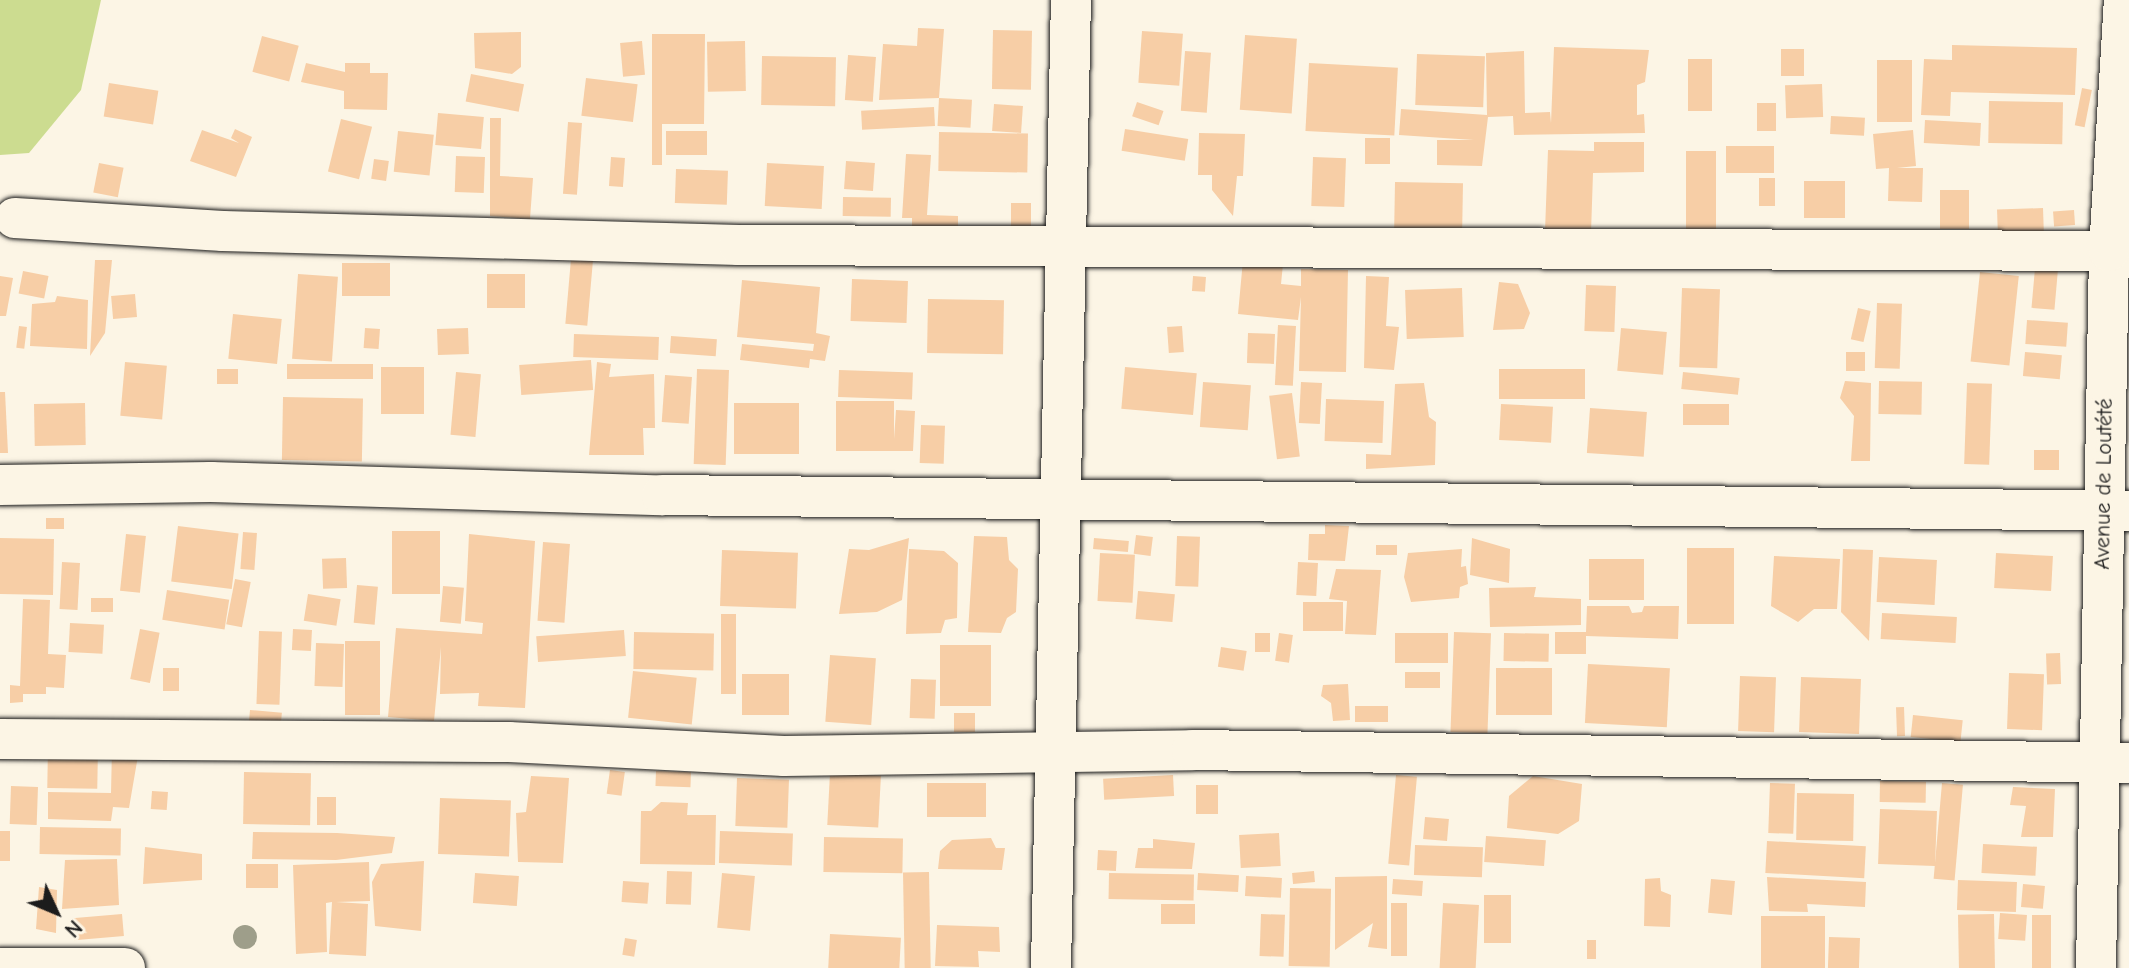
<!DOCTYPE html>
<html>
<head>
<meta charset="utf-8">
<style>
	body { margin:0 }
	#map { position:relative; width:2129px; height:968px; overflow:hidden; background:#fcf5e5; font-family:"Comic Neue",sans-serif }
	div>[style] { position:absolute }
	[style*='--x'] { left:calc(var(--x)*1px); top:calc(var(--y)*1px); width:calc(var(--w)*1px); rotate:calc(var(--a)*1deg) }
	.green>* { inset:0; background:#ccdc90 }
	.building>* { inset:0; background:#f7cea6; transform-origin:0 0 }
	.roads { filter:drop-shadow(0 0 2px #1c1c1c) drop-shadow(0 0 2px #1c1c1c) }
	.minor>* { height:40px; margin:-20px; padding:0 20px; transform-origin:20px; border-radius:20px; background:#fcf5e5 }
	.trees>* { width:24px; height:24px; margin:-12px; border-radius:50%; background:#9e9e8a }
	span { translate:-50% -50%; white-space:nowrap; text-align:center; line-height:1.15; -webkit-text-stroke:7px #fcf5e5; paint-order:stroke }
	.street-label { font-size:22px; color:#1c1c1c }
	.north { position:absolute; left:16px; top:872px; width:80px; height:80px; -webkit-text-stroke:6px #fcf5e5; paint-order:stroke; rotate:134deg; font-size:22px; font-weight:700; line-height:32px; text-align:center; color:#1c1c1c }
	.north::after { content:''; display:block; margin:auto; width:28px; height:36px; background:#1c1c1c; clip-path:polygon(50% 0,100% 100%,50% 72%,0 100%) }
</style>
</head>
<body>
<div id="map">
	<div class="green">
		<i style="clip-path:polygon(0 0,101px 0,81px 90px,29px 153px,0 155px)"></i>
	</div>
	<div class="building">
		<i style="clip-path:polygon(918px 28px,944px 29px,939px 98px,879px 100px,883px 44px,917px 46px)"></i>
		<i style="left:993px;top:30px;width:39px;height:59px;rotate:1deg"></i>
		<i style="left:1142px;top:31px;width:41px;height:52px;rotate:4deg"></i>
		<i style="clip-path:polygon(521px 32px,521px 67px,512px 74px,475px 68px,474px 33px)"></i>
		<i style="clip-path:polygon(652px 34px,705px 34px,704px 124px,662px 124px,662px 165px,652px 165px)"></i>
		<i style="left:1245px;top:35px;width:52px;height:75px;rotate:4deg"></i>
		<i style="left:262px;top:36px;width:38px;height:37px;rotate:15deg"></i>
		<i style="left:642px;top:41px;width:34px;height:22px;rotate:85deg"></i>
		<i style="left:745px;top:41px;width:50px;height:38px;rotate:89deg"></i>
		<i style="clip-path:polygon(1952px 45px,2077px 48px,2075px 95px,1951px 92px,1950px 116px,1921px 115px,1924px 59px,1952px 60px)"></i>
		<i style="clip-path:polygon(1554px 47px,1649px 50px,1645px 82px,1637px 85px,1637px 115px,1644px 114px,1645px 133px,1514px 135px,1513px 116px,1488px 117px,1482px 166px,1437px 165px,1437px 140px,1474px 140px,1399px 135px,1401px 109px,1487px 115px,1486px 53px,1524px 51px,1525px 113px,1550px 112px,1551px 123px)"></i>
		<i style="left:1781px;top:49px;width:23px;height:27px"></i>
		<i style="left:1185px;top:51px;width:26px;height:60px;rotate:4deg"></i>
		<i style="left:1417px;top:54px;width:68px;height:51px;rotate:2deg"></i>
		<i style="left:848px;top:55px;width:28px;height:45px;rotate:4deg"></i>
		<i style="left:762px;top:56px;width:74px;height:49px;rotate:1deg"></i>
		<i style="left:1688px;top:59px;width:24px;height:52px"></i>
		<i style="left:1877px;top:60px;width:35px;height:62px"></i>
		<i style="clip-path:polygon(306px 63px,345px 72px,345px 63px,370px 63px,370px 73px,388px 73px,387px 110px,344px 109px,344px 91px,301px 82px)"></i>
		<i style="left:1309px;top:63px;width:89px;height:68px;rotate:3deg"></i>
		<i style="left:471px;top:74px;width:54px;height:28px;rotate:11deg"></i>
		<i style="left:586px;top:78px;width:52px;height:38px;rotate:7deg"></i>
		<i style="left:109px;top:83px;width:50px;height:34px;rotate:9deg"></i>
		<i style="left:1822px;top:84px;width:33px;height:37px;rotate:88deg"></i>
		<i style="left:2082px;top:88px;width:10px;height:38px;rotate:11deg"></i>
		<i style="left:939px;top:98px;width:33px;height:28px;rotate:3deg"></i>
		<i style="left:1989px;top:101px;width:74px;height:42px;rotate:1deg"></i>
		<i style="left:1137px;top:102px;width:28px;height:15px;rotate:19deg"></i>
		<i style="left:1757px;top:103px;width:19px;height:28px"></i>
		<i style="left:994px;top:104px;width:29px;height:27px;rotate:4deg"></i>
		<i style="left:934px;top:107px;width:19px;height:73px;rotate:87deg"></i>
		<i style="left:438px;top:113px;width:46px;height:32px;rotate:5deg"></i>
		<i style="left:1831px;top:116px;width:34px;height:18px;rotate:3deg"></i>
		<i style="clip-path:polygon(490px 118px,501px 118px,500px 176px,533px 178px,530px 219px,490px 216px)"></i>
		<i style="left:341px;top:119px;width:32px;height:54px;rotate:14deg"></i>
		<i style="left:1925px;top:120px;width:56px;height:23px;rotate:3deg"></i>
		<i style="left:568px;top:122px;width:14px;height:72px;rotate:4deg"></i>
		<i style="clip-path:polygon(235px 129px,252px 137px,236px 177px,190px 161px,202px 130px,239px 143px,231px 138px)"></i>
		<i style="left:1125px;top:129px;width:64px;height:22px;rotate:9deg"></i>
		<i style="clip-path:polygon(1913px 130px,1916px 166px,1897px 168px,1923px 168px,1922px 202px,1888px 201px,1889px 168px,1876px 169px,1873px 134px)"></i>
		<i style="left:398px;top:131px;width:36px;height:41px;rotate:6deg"></i>
		<i style="left:707px;top:131px;width:24px;height:41px;rotate:90deg"></i>
		<i style="left:939px;top:132px;width:89px;height:39px;rotate:1deg"></i>
		<i style="clip-path:polygon(1199px 133px,1245px 134px,1243px 176px,1237px 176px,1233px 216px,1212px 190px,1212px 175px,1198px 175px)"></i>
		<i style="left:1365px;top:138px;width:25px;height:26px"></i>
		<i style="clip-path:polygon(1594px 142px,1644px 142px,1644px 172px,1593px 173px,1591px 233px,1545px 231px,1548px 150px,1594px 151px)"></i>
		<i style="left:1774px;top:146px;width:27px;height:48px;rotate:90deg"></i>
		<i style="left:1686px;top:151px;width:30px;height:81px"></i>
		<i style="clip-path:polygon(906px 154px,931px 155px,927px 215px,958px 216px,958px 228px,912px 227px,912px 218px,902px 218px)"></i>
		<i style="left:456px;top:156px;width:29px;height:36px;rotate:2deg"></i>
		<i style="left:611px;top:157px;width:14px;height:29px;rotate:4deg"></i>
		<i style="left:1313px;top:157px;width:33px;height:49px;rotate:2deg"></i>
		<i style="left:374px;top:159px;width:15px;height:20px;rotate:8deg"></i>
		<i style="left:846px;top:161px;width:29px;height:28px;rotate:4deg"></i>
		<i style="left:99px;top:163px;width:25px;height:30px;rotate:11deg"></i>
		<i style="left:767px;top:163px;width:57px;height:43px;rotate:3deg"></i>
		<i style="left:676px;top:169px;width:52px;height:34px;rotate:2deg"></i>
		<i style="left:1759px;top:178px;width:16px;height:28px"></i>
		<i style="left:1804px;top:181px;width:41px;height:37px"></i>
		<i style="left:1395px;top:182px;width:68px;height:46px;rotate:1deg"></i>
		<i style="left:1940px;top:190px;width:29px;height:39px"></i>
		<i style="left:843px;top:197px;width:48px;height:19px;rotate:1deg"></i>
		<i style="left:1031px;top:203px;width:27px;height:20px;rotate:90deg"></i>
		<i style="left:2043px;top:208px;width:26px;height:46px;rotate:88deg"></i>
		<i style="left:2074px;top:210px;width:15px;height:21px;rotate:86deg"></i>
		<i style="left:571px;top:259px;width:22px;height:65px;rotate:5deg"></i>
		<i style="clip-path:polygon(95px 260px,112px 260px,105px 333px,90px 356px)"></i>
		<i style="clip-path:polygon(1243px 260px,1283px 264px,1281px 284px,1301px 286px,1301px 269px,1348px 270px,1346px 372px,1299px 371px,1301px 297px,1298px 320px,1238px 314px)"></i>
		<i style="left:390px;top:263px;width:33px;height:48px;rotate:90deg"></i>
		<i style="left:2035px;top:268px;width:23px;height:40px;rotate:5deg"></i>
		<i style="left:23px;top:271px;width:26px;height:23px;rotate:11deg"></i>
		<i style="left:1980px;top:272px;width:39px;height:90px;rotate:6deg"></i>
		<i style="left:298px;top:274px;width:40px;height:85px;rotate:4deg"></i>
		<i style="left:487px;top:274px;width:38px;height:34px"></i>
		<i style="clip-path:polygon(0 276px,13px 278px,6px 316px,0 316px)"></i>
		<i style="left:1193px;top:276px;width:13px;height:15px;rotate:4deg"></i>
		<i style="clip-path:polygon(1366px 276px,1389px 277px,1386px 326px,1399px 327px,1394px 370px,1364px 368px)"></i>
		<i style="left:852px;top:279px;width:56px;height:42px;rotate:2deg"></i>
		<i style="clip-path:polygon(742px 280px,820px 287px,816px 333px,830px 336px,825px 361px,810px 359px,809px 368px,740px 360px,742px 344px,813px 351px,814px 344px,737px 337px)"></i>
		<i style="clip-path:polygon(1499px 282px,1518px 284px,1530px 313px,1524px 329px,1493px 330px)"></i>
		<i style="left:1586px;top:285px;width:30px;height:46px;rotate:2deg"></i>
		<i style="left:1462px;top:288px;width:49px;height:57px;rotate:88deg"></i>
		<i style="left:1682px;top:288px;width:38px;height:79px;rotate:2deg"></i>
		<i style="left:135px;top:294px;width:23px;height:24px;rotate:85deg"></i>
		<i style="clip-path:polygon(57px 296px,88px 300px,87px 349px,30px 346px,32px 304px,55px 302px)"></i>
		<i style="left:928px;top:299px;width:76px;height:54px;rotate:1deg"></i>
		<i style="left:1877px;top:303px;width:25px;height:65px;rotate:2deg"></i>
		<i style="left:1858px;top:308px;width:13px;height:32px;rotate:13deg"></i>
		<i style="left:233px;top:314px;width:49px;height:45px;rotate:6deg"></i>
		<i style="left:2027px;top:320px;width:41px;height:24px;rotate:4deg"></i>
		<i style="left:1278px;top:325px;width:18px;height:60px;rotate:3deg"></i>
		<i style="left:19px;top:326px;width:8px;height:22px;rotate:7deg"></i>
		<i style="left:1182px;top:326px;width:26px;height:15px;rotate:86deg"></i>
		<i style="left:365px;top:328px;width:15px;height:20px;rotate:4deg"></i>
		<i style="left:468px;top:328px;width:26px;height:31px;rotate:88deg"></i>
		<i style="left:1621px;top:328px;width:46px;height:43px;rotate:5deg"></i>
		<i style="left:1248px;top:333px;width:27px;height:30px;rotate:2deg"></i>
		<i style="left:574px;top:334px;width:85px;height:23px;rotate:2deg"></i>
		<i style="left:671px;top:336px;width:46px;height:17px;rotate:4deg"></i>
		<i style="left:1846px;top:352px;width:19px;height:19px"></i>
		<i style="left:2025px;top:352px;width:37px;height:24px;rotate:5deg"></i>
		<i style="left:591px;top:360px;width:30px;height:72px;rotate:86deg"></i>
		<i style="left:125px;top:362px;width:42px;height:54px;rotate:5deg"></i>
		<i style="clip-path:polygon(597px 362px,611px 364px,609px 377px,654px 374px,655px 428px,643px 428px,644px 455px,589px 455px)"></i>
		<i style="left:373px;top:364px;width:15px;height:86px;rotate:90deg"></i>
		<i style="left:381px;top:367px;width:43px;height:47px"></i>
		<i style="left:1125px;top:367px;width:72px;height:42px;rotate:5deg"></i>
		<i style="left:217px;top:369px;width:21px;height:15px"></i>
		<i style="left:697px;top:369px;width:32px;height:95px;rotate:2deg"></i>
		<i style="left:1585px;top:369px;width:30px;height:86px;rotate:90deg"></i>
		<i style="left:839px;top:370px;width:74px;height:27px;rotate:2deg"></i>
		<i style="left:456px;top:372px;width:25px;height:63px;rotate:5deg"></i>
		<i style="left:1683px;top:372px;width:57px;height:17px;rotate:6deg"></i>
		<i style="left:665px;top:375px;width:27px;height:47px;rotate:4deg"></i>
		<i style="clip-path:polygon(1845px 381px,1871px 383px,1870px 461px,1851px 461px,1854px 416px,1840px 398px)"></i>
		<i style="left:1879px;top:381px;width:43px;height:33px;rotate:1deg"></i>
		<i style="left:1203px;top:382px;width:48px;height:45px;rotate:4deg"></i>
		<i style="left:1301px;top:382px;width:21px;height:41px;rotate:3deg"></i>
		<i style="clip-path:polygon(1424px 383px,1429px 417px,1436px 422px,1435px 465px,1366px 469px,1366px 454px,1391px 455px,1395px 384px)"></i>
		<i style="left:1967px;top:383px;width:25px;height:81px;rotate:2deg"></i>
		<i style="clip-path:polygon(0 392px,5px 392px,8px 453px,0 453px)"></i>
		<i style="left:1292px;top:393px;width:64px;height:23px;rotate:83deg"></i>
		<i style="left:283px;top:397px;width:80px;height:63px;rotate:1deg"></i>
		<i style="left:1326px;top:399px;width:58px;height:42px;rotate:2deg"></i>
		<i style="clip-path:polygon(836px 401px,894px 401px,894px 439px,896px 410px,915px 411px,913px 451px,836px 451px)"></i>
		<i style="left:85px;top:403px;width:42px;height:51px;rotate:89deg"></i>
		<i style="left:799px;top:403px;width:51px;height:65px;rotate:90deg"></i>
		<i style="left:1501px;top:404px;width:52px;height:36px;rotate:3deg"></i>
		<i style="left:1729px;top:404px;width:21px;height:46px;rotate:90deg"></i>
		<i style="left:1590px;top:408px;width:57px;height:45px;rotate:4deg"></i>
		<i style="left:921px;top:425px;width:24px;height:38px;rotate:2deg"></i>
		<i style="left:2034px;top:450px;width:25px;height:20px"></i>
		<i style="left:46px;top:518px;width:18px;height:11px"></i>
		<i style="clip-path:polygon(1325px 525px,1349px 526px,1345px 561px,1308px 560px,1309px 534px,1325px 534px)"></i>
		<i style="left:178px;top:526px;width:61px;height:56px;rotate:7deg"></i>
		<i style="left:440px;top:531px;width:63px;height:48px;rotate:90deg"></i>
		<i style="left:243px;top:532px;width:14px;height:37px;rotate:4deg"></i>
		<i style="left:126px;top:534px;width:20px;height:57px;rotate:6deg"></i>
		<i style="clip-path:polygon(469px 534px,535px 541px,525px 708px,478px 706px,479px 693px,440px 694px,441px 647px,434px 721px,388px 717px,396px 628px,482px 634px,483px 623px,465px 621px)"></i>
		<i style="left:1136px;top:535px;width:17px;height:19px;rotate:7deg"></i>
		<i style="clip-path:polygon(974px 536px,1007px 537px,1009px 560px,1018px 569px,1016px 612px,1007px 618px,1001px 633px,968px 632px)"></i>
		<i style="left:1177px;top:536px;width:23px;height:50px;rotate:2deg"></i>
		<i style="left:0;top:538px;width:54px;height:56px;rotate:1deg"></i>
		<i style="clip-path:polygon(909px 538px,902px 600px,877px 612px,839px 614px,849px 549px,869px 550px)"></i>
		<i style="left:1094px;top:538px;width:35px;height:11px;rotate:5deg"></i>
		<i style="clip-path:polygon(1472px 538px,1510px 549px,1509px 583px,1470px 575px)"></i>
		<i style="left:543px;top:542px;width:27px;height:79px;rotate:4deg"></i>
		<i style="left:1376px;top:545px;width:21px;height:10px"></i>
		<i style="left:1687px;top:548px;width:47px;height:76px"></i>
		<i style="clip-path:polygon(909px 549px,944px 551px,958px 563px,957px 618px,945px 620px,941px 633px,906px 634px)"></i>
		<i style="clip-path:polygon(1462px 549px,1461px 567px,1466px 566px,1468px 584px,1460px 587px,1459px 598px,1411px 602px,1404px 577px,1408px 553px)"></i>
		<i style="clip-path:polygon(1843px 549px,1873px 550px,1869px 641px,1841px 612px)"></i>
		<i style="left:722px;top:550px;width:76px;height:56px;rotate:2deg"></i>
		<i style="left:1100px;top:553px;width:35px;height:48px;rotate:3deg"></i>
		<i style="left:1996px;top:553px;width:57px;height:35px;rotate:3deg"></i>
		<i style="clip-path:polygon(1774px 556px,1840px 559px,1837px 609px,1814px 609px,1798px 622px,1771px 606px)"></i>
		<i style="left:1879px;top:557px;width:58px;height:45px;rotate:3deg"></i>
		<i style="left:346px;top:558px;width:30px;height:24px;rotate:88deg"></i>
		<i style="left:1589px;top:559px;width:55px;height:41px"></i>
		<i style="left:62px;top:562px;width:18px;height:47px;rotate:3deg"></i>
		<i style="left:1298px;top:562px;width:20px;height:33px;rotate:3deg"></i>
		<i style="clip-path:polygon(1336px 569px,1381px 570px,1376px 635px,1345px 634px,1347px 601px,1329px 599px)"></i>
		<i style="left:235px;top:579px;width:16px;height:46px;rotate:11deg"></i>
		<i style="left:357px;top:585px;width:21px;height:38px;rotate:5deg"></i>
		<i style="left:443px;top:586px;width:21px;height:36px;rotate:5deg"></i>
		<i style="clip-path:polygon(1536px 587px,1534px 597px,1581px 599px,1581px 625px,1490px 627px,1489px 588px)"></i>
		<i style="left:167px;top:590px;width:63px;height:30px;rotate:9deg"></i>
		<i style="left:1138px;top:591px;width:37px;height:28px;rotate:5deg"></i>
		<i style="left:308px;top:594px;width:33px;height:27px;rotate:9deg"></i>
		<i style="left:91px;top:598px;width:22px;height:14px"></i>
		<i style="clip-path:polygon(23px 599px,50px 600px,48px 654px,66px 655px,64px 688px,46px 687px,46px 694px,23px 694px,23px 702px,10px 703px,10px 685px,20px 686px)"></i>
		<i style="left:1303px;top:602px;width:40px;height:29px"></i>
		<i style="clip-path:polygon(1587px 606px,1629px 606px,1632px 613px,1642px 612px,1644px 606px,1679px 606px,1678px 639px,1586px 636px,1586px 654px,1555px 654px,1555px 632px,1586px 632px)"></i>
		<i style="left:1882px;top:613px;width:75px;height:26px;rotate:3deg"></i>
		<i style="left:721px;top:614px;width:15px;height:80px"></i>
		<i style="left:70px;top:623px;width:34px;height:29px;rotate:3deg"></i>
		<i style="left:140px;top:629px;width:20px;height:51px;rotate:11deg"></i>
		<i style="left:293px;top:629px;width:19px;height:21px;rotate:3deg"></i>
		<i style="left:624px;top:630px;width:26px;height:88px;rotate:86deg"></i>
		<i style="left:259px;top:631px;width:23px;height:73px;rotate:2deg"></i>
		<i style="left:634px;top:632px;width:80px;height:37px;rotate:1deg"></i>
		<i style="left:1454px;top:632px;width:37px;height:100px;rotate:2deg"></i>
		<i style="left:1255px;top:633px;width:15px;height:19px"></i>
		<i style="left:1279px;top:633px;width:14px;height:28px;rotate:8deg"></i>
		<i style="left:1395px;top:633px;width:53px;height:30px"></i>
		<i style="left:1504px;top:633px;width:45px;height:28px;rotate:1deg"></i>
		<i style="left:345px;top:641px;width:35px;height:74px"></i>
		<i style="left:316px;top:643px;width:28px;height:43px;rotate:2deg"></i>
		<i style="left:940px;top:645px;width:51px;height:61px"></i>
		<i style="left:1221px;top:647px;width:26px;height:20px;rotate:9deg"></i>
		<i style="left:2060px;top:653px;width:31px;height:14px;rotate:88deg"></i>
		<i style="left:830px;top:655px;width:46px;height:67px;rotate:4deg"></i>
		<i style="left:1588px;top:664px;width:82px;height:59px;rotate:3deg"></i>
		<i style="left:163px;top:668px;width:16px;height:23px"></i>
		<i style="left:1552px;top:668px;width:47px;height:56px;rotate:90deg"></i>
		<i style="left:633px;top:671px;width:64px;height:47px;rotate:6deg"></i>
		<i style="left:1405px;top:672px;width:35px;height:16px"></i>
		<i style="left:2009px;top:673px;width:35px;height:56px;rotate:2deg"></i>
		<i style="left:742px;top:674px;width:47px;height:41px"></i>
		<i style="left:1740px;top:676px;width:36px;height:55px;rotate:2deg"></i>
		<i style="left:1801px;top:677px;width:60px;height:55px;rotate:2deg"></i>
		<i style="left:911px;top:679px;width:25px;height:39px;rotate:2deg"></i>
		<i style="clip-path:polygon(1348px 684px,1350px 720px,1333px 721px,1331px 703px,1321px 696px,1323px 685px)"></i>
		<i style="left:1388px;top:706px;width:16px;height:33px;rotate:90deg"></i>
		<i style="left:1904px;top:707px;width:29px;height:8px;rotate:88deg"></i>
		<i style="left:250px;top:710px;width:32px;height:19px;rotate:5deg"></i>
		<i style="left:954px;top:713px;width:21px;height:19px"></i>
		<i style="left:1913px;top:715px;width:50px;height:22px;rotate:6deg"></i>
		<i style="left:48px;top:746px;width:50px;height:42px;rotate:1deg"></i>
		<i style="clip-path:polygon(112px 748px,139px 750px,129px 808px,113px 807px,111px 821px,48px 819px,48px 792px,111px 793px)"></i>
		<i style="left:610px;top:770px;width:15px;height:24px;rotate:8deg"></i>
		<i style="left:656px;top:771px;width:35px;height:15px;rotate:2deg"></i>
		<i style="left:244px;top:772px;width:67px;height:52px;rotate:1deg"></i>
		<i style="left:830px;top:773px;width:51px;height:52px;rotate:3deg"></i>
		<i style="left:1173px;top:775px;width:21px;height:70px;rotate:87deg"></i>
		<i style="left:1396px;top:775px;width:21px;height:89px;rotate:5deg"></i>
		<i style="clip-path:polygon(531px 776px,569px 778px,563px 863px,518px 862px,516px 813px,526px 812px)"></i>
		<i style="clip-path:polygon(1533px 776px,1582px 784px,1579px 821px,1558px 834px,1507px 828px,1509px 796px)"></i>
		<i style="left:737px;top:778px;width:52px;height:48px;rotate:2deg"></i>
		<i style="left:1880px;top:781px;width:46px;height:21px;rotate:1deg"></i>
		<i style="left:927px;top:783px;width:59px;height:34px"></i>
		<i style="left:1770px;top:783px;width:25px;height:50px;rotate:2deg"></i>
		<i style="left:1942px;top:783px;width:21px;height:96px;rotate:5deg"></i>
		<i style="left:1196px;top:785px;width:22px;height:29px"></i>
		<i style="left:11px;top:786px;width:27px;height:38px;rotate:2deg"></i>
		<i style="clip-path:polygon(2013px 787px,2055px 789px,2053px 837px,2021px 837px,2026px 806px,2010px 805px)"></i>
		<i style="left:152px;top:791px;width:16px;height:18px;rotate:4deg"></i>
		<i style="left:1797px;top:793px;width:57px;height:47px;rotate:1deg"></i>
		<i style="left:336px;top:797px;width:28px;height:19px;rotate:90deg"></i>
		<i style="left:440px;top:798px;width:71px;height:56px;rotate:2deg"></i>
		<i style="clip-path:polygon(661px 802px,688px 803px,687px 815px,716px 815px,715px 865px,640px 864px,641px 811px,651px 811px)"></i>
		<i style="left:1880px;top:809px;width:57px;height:55px;rotate:2deg"></i>
		<i style="left:1425px;top:817px;width:24px;height:22px;rotate:5deg"></i>
		<i style="left:40px;top:827px;width:81px;height:27px;rotate:1deg"></i>
		<i style="left:0;top:831px;width:10px;height:30px"></i>
		<i style="left:720px;top:831px;width:73px;height:32px;rotate:2deg"></i>
		<i style="clip-path:polygon(253px 832px,337px 833px,395px 837px,392px 853px,336px 860px,252px 859px)"></i>
		<i style="left:1279px;top:833px;width:33px;height:40px;rotate:87deg"></i>
		<i style="left:1486px;top:836px;width:60px;height:26px;rotate:4deg"></i>
		<i style="left:824px;top:837px;width:79px;height:35px;rotate:1deg"></i>
		<i style="clip-path:polygon(991px 838px,996px 848px,1005px 848px,1002px 870px,938px 869px,940px 851px,952px 840px)"></i>
		<i style="clip-path:polygon(1153px 839px,1195px 843px,1192px 869px,1135px 868px,1138px 848px,1153px 848px)"></i>
		<i style="left:1767px;top:841px;width:99px;height:32px;rotate:3deg"></i>
		<i style="left:1983px;top:844px;width:54px;height:29px;rotate:3deg"></i>
		<i style="left:1415px;top:845px;width:68px;height:30px;rotate:2deg"></i>
		<i style="clip-path:polygon(145px 847px,202px 854px,202px 880px,143px 884px)"></i>
		<i style="left:1098px;top:850px;width:19px;height:20px;rotate:3deg"></i>
		<i style="clip-path:polygon(117px 859px,119px 905px,62px 909px,65px 860px)"></i>
		<i style="clip-path:polygon(424px 861px,421px 931px,375px 926px,372px 882px,381px 864px)"></i>
		<i style="clip-path:polygon(369px 862px,370px 901px,336px 902px,368px 904px,366px 956px,329px 954px,332px 902px,326px 903px,327px 952px,296px 954px,293px 865px)"></i>
		<i style="left:246px;top:864px;width:32px;height:24px"></i>
		<i style="left:667px;top:871px;width:25px;height:33px;rotate:2deg"></i>
		<i style="left:1314px;top:871px;width:11px;height:22px;rotate:85deg"></i>
		<i style="left:929px;top:872px;width:96px;height:26px;rotate:89deg"></i>
		<i style="left:475px;top:873px;width:44px;height:30px;rotate:4deg"></i>
		<i style="left:722px;top:873px;width:33px;height:55px;rotate:5deg"></i>
		<i style="left:1109px;top:873px;width:85px;height:26px;rotate:1deg"></i>
		<i style="left:1198px;top:873px;width:41px;height:17px;rotate:3deg"></i>
		<i style="left:1246px;top:876px;width:36px;height:20px;rotate:3deg"></i>
		<i style="clip-path:polygon(1387px 876px,1387px 949px,1368px 947px,1373px 923px,1335px 950px,1335px 877px)"></i>
		<i style="clip-path:polygon(1767px 877px,1866px 882px,1865px 907px,1807px 904px,1808px 912px,1769px 911px)"></i>
		<i style="clip-path:polygon(1660px 878px,1661px 891px,1671px 895px,1670px 927px,1644px 926px,1645px 879px)"></i>
		<i style="left:1393px;top:879px;width:30px;height:15px;rotate:4deg"></i>
		<i style="left:1711px;top:879px;width:24px;height:34px;rotate:5deg"></i>
		<i style="left:1958px;top:880px;width:59px;height:30px;rotate:2deg"></i>
		<i style="left:623px;top:881px;width:26px;height:21px;rotate:4deg"></i>
		<i style="left:2023px;top:884px;width:22px;height:23px;rotate:5deg"></i>
		<i style="clip-path:polygon(39px 887px,57px 890px,56px 933px,36px 929px)"></i>
		<i style="left:1290px;top:888px;width:41px;height:78px;rotate:1deg"></i>
		<i style="left:1511px;top:895px;width:48px;height:27px;rotate:90deg"></i>
		<i style="left:1391px;top:903px;width:16px;height:53px"></i>
		<i style="left:1443px;top:903px;width:36px;height:65px;rotate:3deg"></i>
		<i style="left:1161px;top:904px;width:34px;height:20px"></i>
		<i style="left:2000px;top:913px;width:27px;height:26px;rotate:4deg"></i>
		<i style="left:122px;top:914px;width:22px;height:50px;rotate:85deg"></i>
		<i style="left:1261px;top:914px;width:24px;height:42px;rotate:2deg"></i>
		<i style="left:1994px;top:914px;width:54px;height:36px;rotate:89deg"></i>
		<i style="left:2032px;top:915px;width:19px;height:53px"></i>
		<i style="left:1761px;top:916px;width:64px;height:52px"></i>
		<i style="clip-path:polygon(937px 925px,999px 927px,1000px 952px,978px 951px,979px 967px,935px 966px)"></i>
		<i style="left:830px;top:934px;width:71px;height:34px;rotate:3deg"></i>
		<i style="left:1829px;top:937px;width:31px;height:31px;rotate:2deg"></i>
		<i style="left:625px;top:938px;width:12px;height:17px;rotate:9deg"></i>
		<i style="left:1587px;top:940px;width:9px;height:19px"></i>
	</div>
	<div class="roads">
		<div class="minor">
			<i style="--x:15;--y:218;--w:208;--a:3.6"></i>
			<i style="--x:223;--y:231;--w:516;--a:1.55"></i>
			<i style="--x:739;--y:245;--w:1390;--a:0.25"></i>
			<i style="--x:0;--y:485;--w:211;--a:-0.8"></i>
			<i style="--x:211;--y:482;--w:451;--a:1.7"></i>
			<i style="--x:662;--y:495;--w:1467;--a:0.62"></i>
			<i style="--x:0;--y:739;--w:509;--a:0.34"></i>
			<i style="--x:509;--y:742;--w:275;--a:2.9"></i>
			<i style="--x:784;--y:756;--w:408;--a:-0.8"></i>
			<i style="--x:1192;--y:750;--w:937;--a:0.79"></i>
			<i style="--x:0;--y:968;--w:125;--a:0"></i>
			<i style="--x:1051;--y:968;--w:968;--a:-88.82"></i>
			<i style="--x:2096;--y:968;--w:717;--a:-88.96"></i>
			<i style="--x:2109;--y:251;--w:251;--a:-86.6"></i>
		</div>
	</div>
	<div class="trees">
		<i style="left:245px;top:937px"></i>
	</div>
	<div class="street-label">
		<span style="left:2104px;top:484px;rotate:-89deg">Avenue de Loutété</span>
	</div>
	<div class="north">N</div>
</div>
</body>
</html>
